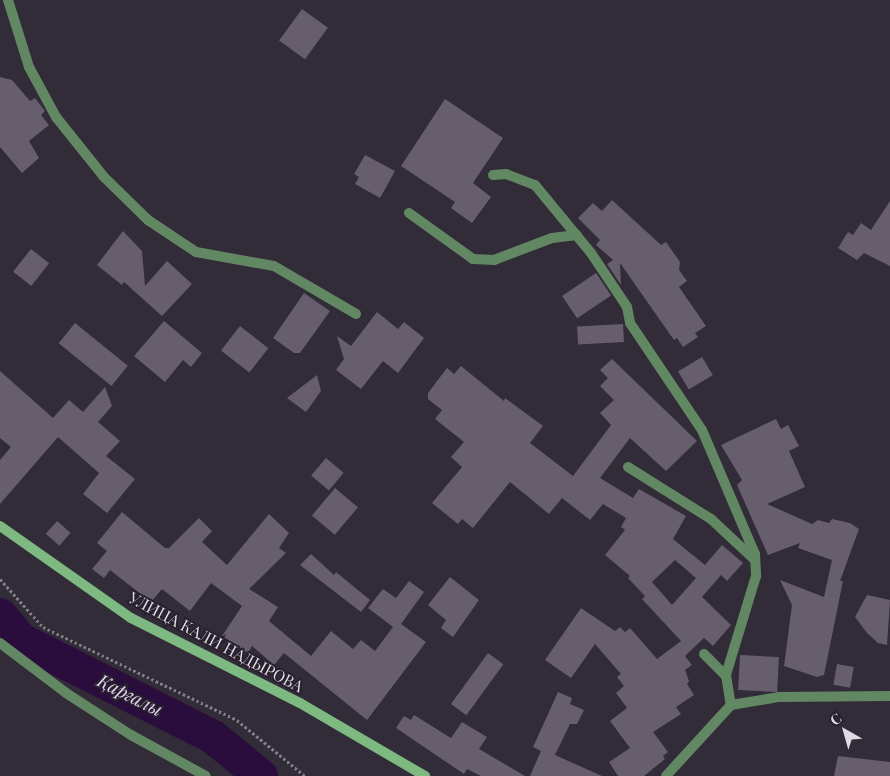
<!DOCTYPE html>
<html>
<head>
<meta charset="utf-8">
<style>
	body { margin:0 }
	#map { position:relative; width:890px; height:776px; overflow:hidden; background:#322b38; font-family:"Playfair Display",serif }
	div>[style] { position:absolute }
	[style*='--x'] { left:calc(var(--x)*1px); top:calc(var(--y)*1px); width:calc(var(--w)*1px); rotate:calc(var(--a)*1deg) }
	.river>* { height:34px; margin:-17px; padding:0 17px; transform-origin:17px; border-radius:17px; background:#2a0c3d }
	.building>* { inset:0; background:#665e6d; transform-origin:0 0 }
	.path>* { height:3px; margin-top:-1.5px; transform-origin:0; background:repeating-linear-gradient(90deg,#827d88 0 2.5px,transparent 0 5px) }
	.street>* { height:10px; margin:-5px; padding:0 5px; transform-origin:5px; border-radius:5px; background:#628763 }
	.secondary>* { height:10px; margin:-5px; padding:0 5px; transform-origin:5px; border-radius:5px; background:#7db980 }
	span { translate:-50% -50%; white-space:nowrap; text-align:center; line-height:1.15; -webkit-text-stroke:4px #29212e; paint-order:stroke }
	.street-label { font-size:16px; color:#dfdbe4 }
	.water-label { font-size:18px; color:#e9d8f9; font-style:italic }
	.north { position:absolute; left:820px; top:706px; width:50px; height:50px; -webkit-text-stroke:4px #29212e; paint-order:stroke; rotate:322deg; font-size:14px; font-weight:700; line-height:20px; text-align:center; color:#dfdbe4 }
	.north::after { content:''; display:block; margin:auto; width:18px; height:22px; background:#dfdbe4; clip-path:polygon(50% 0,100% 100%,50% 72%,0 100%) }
</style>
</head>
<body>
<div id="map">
	<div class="river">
		<i style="--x:0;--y:615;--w:33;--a:50"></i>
		<i style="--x:21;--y:640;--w:215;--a:26.8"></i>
		<i style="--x:213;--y:737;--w:62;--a:39.1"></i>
	</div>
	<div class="building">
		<i style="left:302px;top:9px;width:32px;height:39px;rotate:36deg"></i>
		<i style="clip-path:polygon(0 77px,12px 80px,30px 101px,35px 98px,45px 111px,41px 115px,49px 125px,29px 141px,39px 158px,22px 173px,0 147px)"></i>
		<i style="clip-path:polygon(445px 99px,503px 138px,473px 183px,491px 197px,472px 223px,451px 208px,455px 202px,401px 166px)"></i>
		<i style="clip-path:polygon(365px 155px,395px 171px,380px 198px,355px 184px,359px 177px,354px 174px)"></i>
		<i style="clip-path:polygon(612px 200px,661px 245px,666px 242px,680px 262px,679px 270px,687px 281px,679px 287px,706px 326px,695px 333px,698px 337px,683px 347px,677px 338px,674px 340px,620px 263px,621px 285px,607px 264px,613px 260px,596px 245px,600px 240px,578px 218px,593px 203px,602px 211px)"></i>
		<i style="clip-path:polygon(890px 201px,890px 266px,864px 253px,857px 260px,838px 248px,848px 232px,853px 235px,861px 223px,871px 230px)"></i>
		<i style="clip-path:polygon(123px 231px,142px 251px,145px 286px,167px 261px,192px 284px,162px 316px,124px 282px,122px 285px,97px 265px)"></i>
		<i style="left:31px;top:249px;width:23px;height:29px;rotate:38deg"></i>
		<i style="left:596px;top:273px;width:27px;height:41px;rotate:56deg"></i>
		<i style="clip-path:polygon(304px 293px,330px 311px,300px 353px,294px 353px,273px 338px)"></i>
		<i style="clip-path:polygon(377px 312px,398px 329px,404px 322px,424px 338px,398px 373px,383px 361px,361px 389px,336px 370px,344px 359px,337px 336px,351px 346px)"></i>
		<i style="clip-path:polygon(164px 321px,202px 353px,191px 367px,183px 360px,165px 382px,134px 356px)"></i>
		<i style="left:75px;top:323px;width:68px;height:26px;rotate:39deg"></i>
		<i style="left:623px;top:324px;width:18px;height:46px;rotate:87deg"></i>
		<i style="left:240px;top:326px;width:36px;height:31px;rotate:38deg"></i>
		<i style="left:702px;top:357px;width:21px;height:28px;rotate:59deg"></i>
		<i style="clip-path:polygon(evenodd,612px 359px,697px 441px,666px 471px,630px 438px,600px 478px,633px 498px,639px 489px,686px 516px,673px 539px,705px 565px,722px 545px,743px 563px,727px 581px,721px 575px,702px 597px,731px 625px,713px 646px,704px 638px,685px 656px,692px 665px,685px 670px,689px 681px,687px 684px,694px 695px,676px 707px,681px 714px,653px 732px,668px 752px,663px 756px,665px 759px,644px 776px,618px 776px,609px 762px,630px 748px,610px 721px,627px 708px,616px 693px,624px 686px,617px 677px,621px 674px,595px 644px,571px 678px,545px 660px,581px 608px,615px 631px,620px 627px,625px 632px,630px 628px,657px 659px,681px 641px,642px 599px,645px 596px,628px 578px,630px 576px,605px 555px,625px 530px,621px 527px,626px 518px,603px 504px,590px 520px,562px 498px,549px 514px,510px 482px,473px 528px,462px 519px,458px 524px,432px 503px,462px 467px,451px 457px,464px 442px,435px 419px,442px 410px,428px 399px,428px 393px,447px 368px,454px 374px,461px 366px,504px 401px,505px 398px,543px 426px,530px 443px,573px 476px,611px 425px,600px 413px,614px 400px,600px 386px,608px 378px,600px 370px,612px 359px,675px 560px,696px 578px,672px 605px,652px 582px,675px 560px)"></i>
		<i style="clip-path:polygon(0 371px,53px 418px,69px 400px,83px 412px,105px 387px,112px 406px,98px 422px,120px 441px,106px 456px,135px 479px,107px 513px,83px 494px,99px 473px,58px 437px,0 504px,0 460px,11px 447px,0 438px)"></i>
		<i style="clip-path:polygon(317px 375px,321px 391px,306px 412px,287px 398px)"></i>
		<i style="clip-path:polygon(776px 419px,781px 429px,788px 425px,799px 446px,789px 451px,805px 487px,767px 504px,812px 524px,818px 520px,829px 523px,832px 519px,850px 523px,859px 529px,840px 581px,843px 581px,824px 675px,817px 677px,784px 666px,792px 605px,780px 580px,824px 597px,832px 560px,798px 548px,800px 543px,768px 555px,737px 485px,742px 480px,721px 445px)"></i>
		<i style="left:326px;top:458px;width:23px;height:23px;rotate:40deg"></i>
		<i style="left:335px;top:488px;width:30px;height:36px;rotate:40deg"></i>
		<i style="clip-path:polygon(122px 512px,165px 548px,169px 548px,199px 518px,212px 531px,202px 542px,227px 565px,269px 514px,289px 533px,279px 548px,286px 553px,249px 589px,278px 607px,269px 621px,311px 656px,331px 631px,353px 649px,361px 640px,375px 651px,393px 627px,368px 608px,383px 589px,396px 598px,409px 581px,424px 592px,401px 624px,426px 642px,367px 720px,284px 653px,274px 665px,252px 646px,248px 653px,222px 636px,242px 606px,211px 583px,190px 611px,162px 589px,151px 602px,110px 570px,104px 578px,92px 569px,107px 551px,97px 543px)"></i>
		<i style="left:57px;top:521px;width:18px;height:17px;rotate:41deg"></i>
		<i style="clip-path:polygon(311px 554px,334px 575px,336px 572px,370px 600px,361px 612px,300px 565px)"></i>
		<i style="clip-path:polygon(450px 577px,479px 600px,453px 637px,441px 628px,446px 620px,428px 605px)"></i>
		<i style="clip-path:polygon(867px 595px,890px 600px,887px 645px,878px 643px,867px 633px,855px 617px)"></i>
		<i style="left:488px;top:653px;width:19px;height:63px;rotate:36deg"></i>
		<i style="left:740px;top:655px;width:39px;height:35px;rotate:3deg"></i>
		<i style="left:837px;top:664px;width:17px;height:21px;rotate:10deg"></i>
		<i style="clip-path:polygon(558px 692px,572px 698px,570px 704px,584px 710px,577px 724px,570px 724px,555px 755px,602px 776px,530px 776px,541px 751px,533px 747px)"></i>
		<i style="clip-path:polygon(414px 715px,451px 738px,462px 722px,487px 737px,479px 749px,525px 776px,481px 776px,467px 769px,464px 774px,396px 728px,404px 716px,411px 720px)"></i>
		<i style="clip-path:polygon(838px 756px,890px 762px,890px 776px,834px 776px)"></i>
	</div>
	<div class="path">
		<i style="--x:0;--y:579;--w:64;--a:48.1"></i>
		<i style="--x:43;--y:627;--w:215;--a:25.6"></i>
		<i style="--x:237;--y:720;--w:88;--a:39.5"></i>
	</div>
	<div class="street">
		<i style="--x:8;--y:0;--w:70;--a:72.6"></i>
		<i style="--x:29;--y:67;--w:57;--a:61.6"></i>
		<i style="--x:56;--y:117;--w:77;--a:51.3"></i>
		<i style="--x:104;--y:177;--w:62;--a:44.3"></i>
		<i style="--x:148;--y:220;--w:58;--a:33.7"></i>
		<i style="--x:196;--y:252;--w:79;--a:10.2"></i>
		<i style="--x:274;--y:266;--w:95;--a:30.3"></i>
		<i style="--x:493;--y:175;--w:13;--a:-4"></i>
		<i style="--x:506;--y:174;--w:31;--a:21"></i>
		<i style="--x:535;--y:185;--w:88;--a:50.5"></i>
		<i style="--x:591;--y:253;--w:65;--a:56.3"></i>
		<i style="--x:627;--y:307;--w:16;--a:79"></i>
		<i style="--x:630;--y:323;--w:129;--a:56.1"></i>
		<i style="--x:702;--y:430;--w:135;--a:66.9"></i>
		<i style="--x:755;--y:554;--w:22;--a:87"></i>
		<i style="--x:756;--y:576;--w:103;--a:106.9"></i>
		<i style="--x:726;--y:675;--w:30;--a:81"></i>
		<i style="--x:731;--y:705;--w:96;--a:132.5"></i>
		<i style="--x:409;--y:213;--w:79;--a:35.7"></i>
		<i style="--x:473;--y:259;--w:21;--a:3"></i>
		<i style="--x:494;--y:260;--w:62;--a:-20.8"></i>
		<i style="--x:552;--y:238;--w:25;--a:-7"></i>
		<i style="--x:628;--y:467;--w:98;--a:32.1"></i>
		<i style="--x:711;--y:519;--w:60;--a:43"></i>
		<i style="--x:0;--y:643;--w:83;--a:37.1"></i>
		<i style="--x:66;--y:693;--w:77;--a:32.9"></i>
		<i style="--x:131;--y:735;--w:85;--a:28.7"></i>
		<i style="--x:704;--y:654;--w:31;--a:45"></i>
		<i style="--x:731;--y:705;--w:49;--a:-9.5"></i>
		<i style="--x:779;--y:697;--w:111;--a:-0.5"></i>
	</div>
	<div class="secondary">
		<i style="--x:0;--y:526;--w:160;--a:35.1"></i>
		<i style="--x:131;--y:618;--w:189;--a:26.7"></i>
		<i style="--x:300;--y:703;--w:145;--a:30.3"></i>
	</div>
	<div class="street-label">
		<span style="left:216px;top:642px;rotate:28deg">УЛИЦА КАЛИ НАДЫРОВА</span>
	</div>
	<div class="water-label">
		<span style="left:130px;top:695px;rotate:27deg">Қарғалы</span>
	</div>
	<div class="north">С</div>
</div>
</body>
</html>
